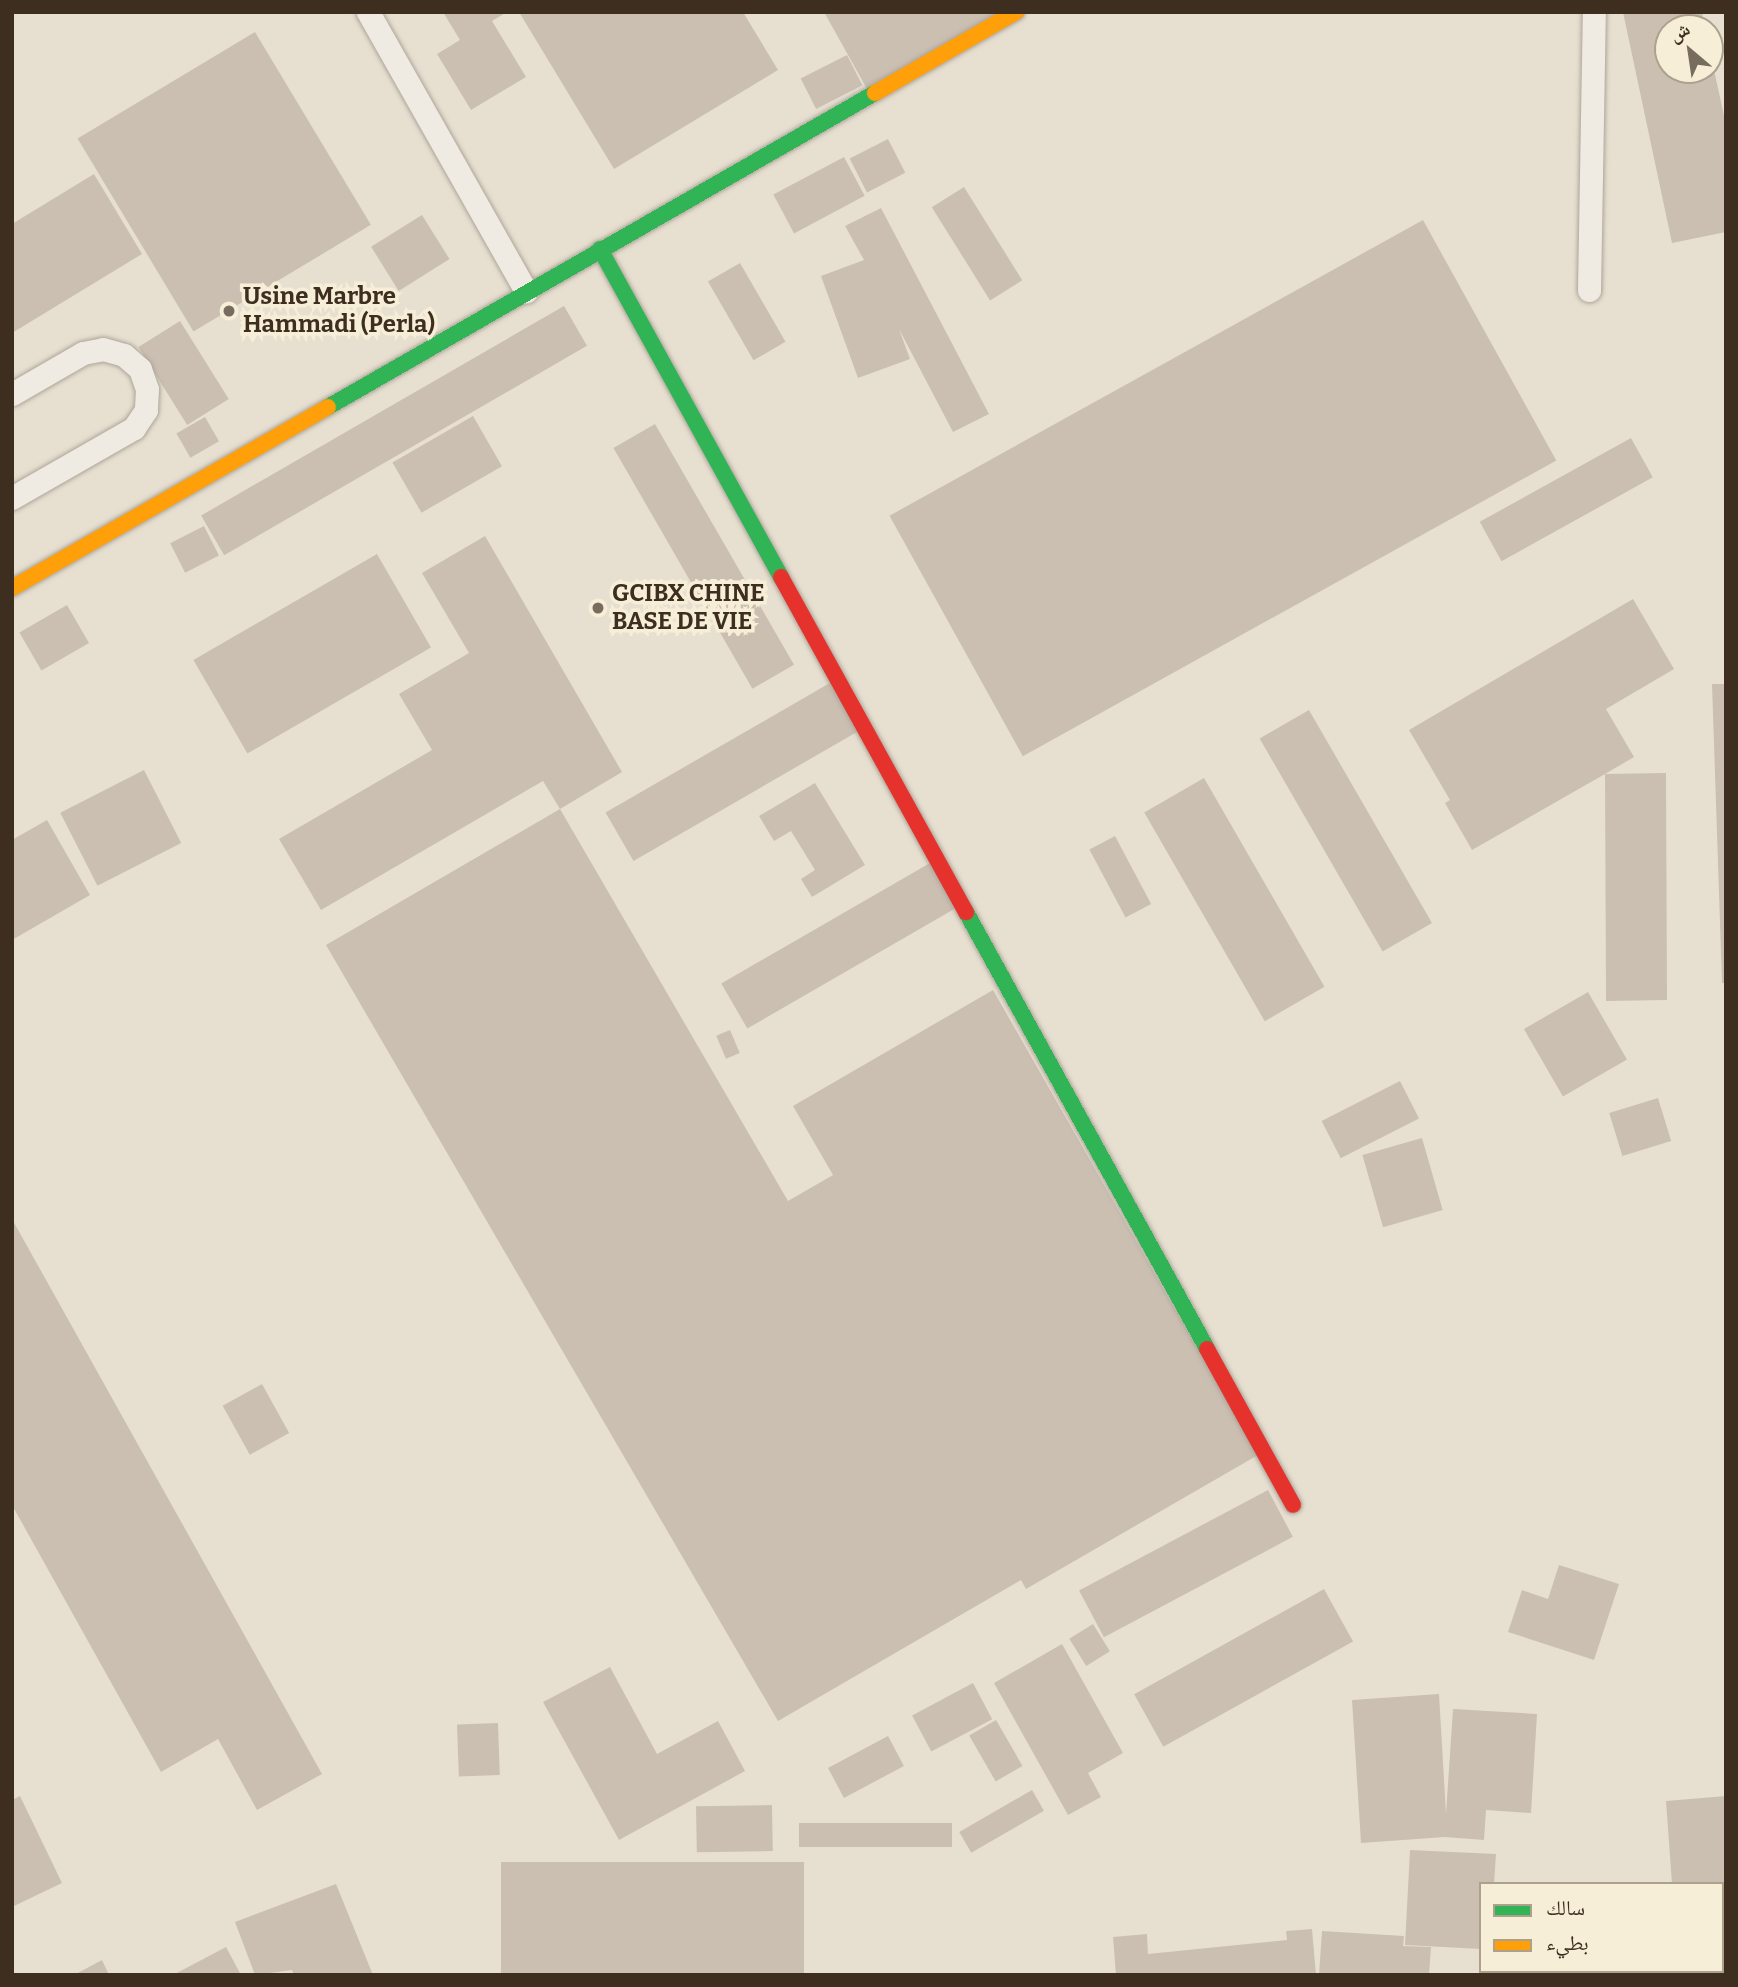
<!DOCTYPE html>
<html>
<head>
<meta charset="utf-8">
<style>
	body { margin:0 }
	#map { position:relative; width:1738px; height:1987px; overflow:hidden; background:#e7e0d1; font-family:Bitter,"Noto Naskh Arabic",serif }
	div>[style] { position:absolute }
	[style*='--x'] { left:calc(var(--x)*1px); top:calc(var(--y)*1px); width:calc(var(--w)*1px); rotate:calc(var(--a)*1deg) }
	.building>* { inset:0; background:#cbbfb2; transform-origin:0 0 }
	.roads { filter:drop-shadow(0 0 2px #ada599) drop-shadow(0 0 2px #ada599) }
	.lane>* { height:23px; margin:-11.5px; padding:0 11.5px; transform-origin:11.5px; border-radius:11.5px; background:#efebe3 }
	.fast>* { height:16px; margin:-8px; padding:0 8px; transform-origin:8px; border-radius:8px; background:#30b455 }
	.slow>* { height:16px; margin:-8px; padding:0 8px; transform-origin:8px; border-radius:8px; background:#ff9f0a }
	.jam>* { height:16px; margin:-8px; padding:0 8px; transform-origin:8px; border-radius:8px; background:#e5322d }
	.dots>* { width:19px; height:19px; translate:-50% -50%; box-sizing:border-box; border:4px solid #f7eed8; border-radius:50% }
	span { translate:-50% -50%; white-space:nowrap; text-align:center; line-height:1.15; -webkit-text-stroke:7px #f7eed8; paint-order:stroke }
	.poi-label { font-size:24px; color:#3d2e20; font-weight:700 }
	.left { translate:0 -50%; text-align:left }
	.frame { position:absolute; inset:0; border:14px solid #3d2e20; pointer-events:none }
	.legend { position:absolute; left:1479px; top:1882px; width:245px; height:91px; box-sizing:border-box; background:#f7eed8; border:2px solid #ada18e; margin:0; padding:9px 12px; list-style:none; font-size:21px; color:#3d2e20 }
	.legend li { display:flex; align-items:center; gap:14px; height:35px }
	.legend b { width:35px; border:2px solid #ada18e }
	.north { position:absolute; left:1654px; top:14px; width:70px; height:70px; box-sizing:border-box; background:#f7eed8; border:2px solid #ada18e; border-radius:50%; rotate:331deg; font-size:19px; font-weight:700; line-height:28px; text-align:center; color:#3d2e20 }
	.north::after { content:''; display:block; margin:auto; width:24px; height:32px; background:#786c5e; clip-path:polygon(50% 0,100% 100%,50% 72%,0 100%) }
</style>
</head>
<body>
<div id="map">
	<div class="building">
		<i style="clip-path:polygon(443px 12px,507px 12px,492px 21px,526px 77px,471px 110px,437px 54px,460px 40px)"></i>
		<i style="clip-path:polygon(519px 12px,743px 12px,778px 70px,614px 169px)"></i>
		<i style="clip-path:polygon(824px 12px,1005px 12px,867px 89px)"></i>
		<i style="clip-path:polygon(1623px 12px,1702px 12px,1705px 28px,1668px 28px,1668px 70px,1710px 70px,1711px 56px,1726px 125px,1726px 232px,1672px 243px)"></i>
		<i style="left:255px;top:32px;width:225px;height:207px;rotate:59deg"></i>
		<i style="left:847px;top:55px;width:34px;height:52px;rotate:63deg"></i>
		<i style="left:888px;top:139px;width:38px;height:43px;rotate:63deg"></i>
		<i style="left:844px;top:157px;width:44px;height:80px;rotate:62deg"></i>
		<i style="clip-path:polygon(94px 174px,142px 254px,12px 333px,12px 224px)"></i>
		<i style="left:964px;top:187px;width:110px;height:38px;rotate:58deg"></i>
		<i style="clip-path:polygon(881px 208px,989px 414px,953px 432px,899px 329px,910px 359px,858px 378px,821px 276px,864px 260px,845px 226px)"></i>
		<i style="left:422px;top:215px;width:52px;height:60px;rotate:58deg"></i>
		<i style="left:1423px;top:220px;width:275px;height:610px;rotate:61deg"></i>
		<i style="left:740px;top:263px;width:91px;height:37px;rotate:60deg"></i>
		<i style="left:564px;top:306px;width:46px;height:419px;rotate:60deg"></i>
		<i style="left:180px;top:321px;width:92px;height:49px;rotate:58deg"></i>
		<i style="left:473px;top:416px;width:58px;height:93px;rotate:60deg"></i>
		<i style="left:205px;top:417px;width:28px;height:33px;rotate:60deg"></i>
		<i style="left:655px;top:424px;width:278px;height:48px;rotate:60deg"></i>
		<i style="left:1631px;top:438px;width:45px;height:173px;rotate:61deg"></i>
		<i style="left:204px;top:526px;width:33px;height:38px;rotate:63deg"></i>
		<i style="clip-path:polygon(485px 536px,622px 772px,560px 809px,788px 1201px,833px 1175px,793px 1106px,993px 990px,1258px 1455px,1026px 1589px,1021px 1580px,778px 1721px,326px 945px,560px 809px,543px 781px,321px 910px,279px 839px,432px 750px,399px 694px,469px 653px,422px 573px)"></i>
		<i style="left:377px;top:554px;width:108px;height:212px;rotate:60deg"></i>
		<i style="clip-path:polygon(1633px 599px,1674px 669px,1606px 709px,1634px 757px,1605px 774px,1666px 773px,1667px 1000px,1606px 1001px,1605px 774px,1472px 850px,1445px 803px,1450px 800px,1409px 730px)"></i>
		<i style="left:67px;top:605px;width:44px;height:55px;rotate:60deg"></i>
		<i style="left:835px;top:680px;width:56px;height:265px;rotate:60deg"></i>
		<i style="clip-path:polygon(1712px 684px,1726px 684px,1726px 983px,1722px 983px)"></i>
		<i style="left:1309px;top:710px;width:246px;height:57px;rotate:60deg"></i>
		<i style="left:144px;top:770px;width:82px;height:94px;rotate:63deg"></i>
		<i style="left:1204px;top:778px;width:241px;height:69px;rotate:60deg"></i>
		<i style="clip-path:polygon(815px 783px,865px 865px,812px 897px,801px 879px,815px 870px,791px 831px,774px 841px,759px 816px)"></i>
		<i style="clip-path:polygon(47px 820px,90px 895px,12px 940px,12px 840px)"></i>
		<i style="left:1115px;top:836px;width:77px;height:29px;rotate:62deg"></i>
		<i style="left:930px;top:863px;width:52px;height:241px;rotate:60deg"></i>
		<i style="left:1588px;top:992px;width:78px;height:74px;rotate:60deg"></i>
		<i style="left:730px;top:1030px;width:25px;height:15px;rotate:67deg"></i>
		<i style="left:1400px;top:1081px;width:42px;height:88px;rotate:63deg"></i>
		<i style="left:1658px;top:1098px;width:45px;height:51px;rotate:73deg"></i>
		<i style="left:1422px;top:1138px;width:75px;height:62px;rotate:74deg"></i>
		<i style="clip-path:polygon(12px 1219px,322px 1774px,257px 1810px,218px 1739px,161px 1772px,12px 1505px)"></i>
		<i style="left:262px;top:1384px;width:56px;height:45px;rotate:61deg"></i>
		<i style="left:1268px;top:1490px;width:53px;height:214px;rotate:62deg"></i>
		<i style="clip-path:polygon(1559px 1565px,1619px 1584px,1594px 1660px,1508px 1632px,1522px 1590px,1548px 1599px)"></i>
		<i style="left:1324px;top:1589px;width:60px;height:217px;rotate:61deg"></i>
		<i style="left:1093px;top:1624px;width:32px;height:28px;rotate:58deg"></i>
		<i style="clip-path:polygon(1062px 1644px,1123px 1753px,1088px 1773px,1101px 1797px,1068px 1815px,994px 1683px)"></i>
		<i style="clip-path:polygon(610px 1667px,657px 1754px,718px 1721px,745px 1771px,619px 1840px,543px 1702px)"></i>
		<i style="left:973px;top:1683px;width:41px;height:69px;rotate:62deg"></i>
		<i style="clip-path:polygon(1439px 1694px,1446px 1814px,1453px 1709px,1537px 1714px,1531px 1813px,1486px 1810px,1484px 1840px,1445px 1837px,1361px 1843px,1352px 1700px)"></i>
		<i style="left:996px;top:1720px;width:53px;height:31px;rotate:60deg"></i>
		<i style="left:498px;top:1723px;width:52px;height:41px;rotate:88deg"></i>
		<i style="left:888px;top:1736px;width:34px;height:68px;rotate:62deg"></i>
		<i style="left:1032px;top:1790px;width:24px;height:84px;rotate:60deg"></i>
		<i style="clip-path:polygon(20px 1796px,62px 1883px,12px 1907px,12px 1800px)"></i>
		<i style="clip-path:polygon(1726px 1796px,1726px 1955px,1722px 1955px,1722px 1884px,1672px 1884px,1666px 1801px)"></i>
		<i style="left:772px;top:1805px;width:46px;height:76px;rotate:89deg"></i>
		<i style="left:952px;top:1823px;width:24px;height:153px;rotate:90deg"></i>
		<i style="clip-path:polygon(1410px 1850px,1496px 1854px,1494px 1884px,1481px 1884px,1481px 1949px,1405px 1945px)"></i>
		<i style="left:501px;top:1862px;width:303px;height:113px"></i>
		<i style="clip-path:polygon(336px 1884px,373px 1975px,294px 1975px,292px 1970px,255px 1975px,235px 1922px)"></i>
		<i style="clip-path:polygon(1312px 1929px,1316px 1975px,1116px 1975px,1113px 1937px,1147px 1934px,1148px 1954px,1287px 1940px,1286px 1931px)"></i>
		<i style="clip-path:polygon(1322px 1931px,1404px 1936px,1403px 1946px,1431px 1947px,1429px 1975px,1319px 1975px)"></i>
		<i style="clip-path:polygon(226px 1947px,241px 1975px,173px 1975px)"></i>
		<i style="clip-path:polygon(102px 1960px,109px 1975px,74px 1975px)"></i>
		<i style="left:1507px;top:1971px;width:110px;height:4px"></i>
	</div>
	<div class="roads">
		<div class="lane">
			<i style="--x:368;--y:12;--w:321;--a:60.5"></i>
			<i style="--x:1589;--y:290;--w:278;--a:-89"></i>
			<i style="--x:12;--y:394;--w:82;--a:-30"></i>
			<i style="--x:83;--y:353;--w:20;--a:-11"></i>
			<i style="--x:103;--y:349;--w:22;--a:16"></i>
			<i style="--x:124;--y:355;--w:21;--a:41"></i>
			<i style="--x:140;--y:369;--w:21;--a:71"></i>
			<i style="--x:147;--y:389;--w:21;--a:93"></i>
			<i style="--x:146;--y:410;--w:22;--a:124"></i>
			<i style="--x:134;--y:428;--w:141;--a:150.2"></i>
		</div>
		<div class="fast">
			<i style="--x:600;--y:249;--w:375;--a:61.1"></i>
			<i style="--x:328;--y:407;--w:631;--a:-29.86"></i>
			<i style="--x:966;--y:912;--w:499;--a:61.1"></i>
		</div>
		<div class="slow">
			<i style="--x:875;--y:93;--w:163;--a:-29.9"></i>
			<i style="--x:12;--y:588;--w:364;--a:-29.8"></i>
		</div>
		<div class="jam">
			<i style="--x:781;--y:577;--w:383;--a:61.1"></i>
			<i style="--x:1207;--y:1349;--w:178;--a:61.1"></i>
		</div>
	</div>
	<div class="dots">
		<i style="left:229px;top:311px;background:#786c5e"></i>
		<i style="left:598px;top:608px;background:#786c5e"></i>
	</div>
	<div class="poi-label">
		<span class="left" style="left:243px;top:311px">Usine Marbre<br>Hammadi (Perla)</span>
		<span class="left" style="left:612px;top:608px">GCIBX CHINE<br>BASE DE VIE</span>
	</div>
	<div class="frame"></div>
	<ul class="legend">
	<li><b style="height:9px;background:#30b455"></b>سالك</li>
	<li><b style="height:9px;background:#ff9f0a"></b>بطيء</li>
	</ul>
	<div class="north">ش</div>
</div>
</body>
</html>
